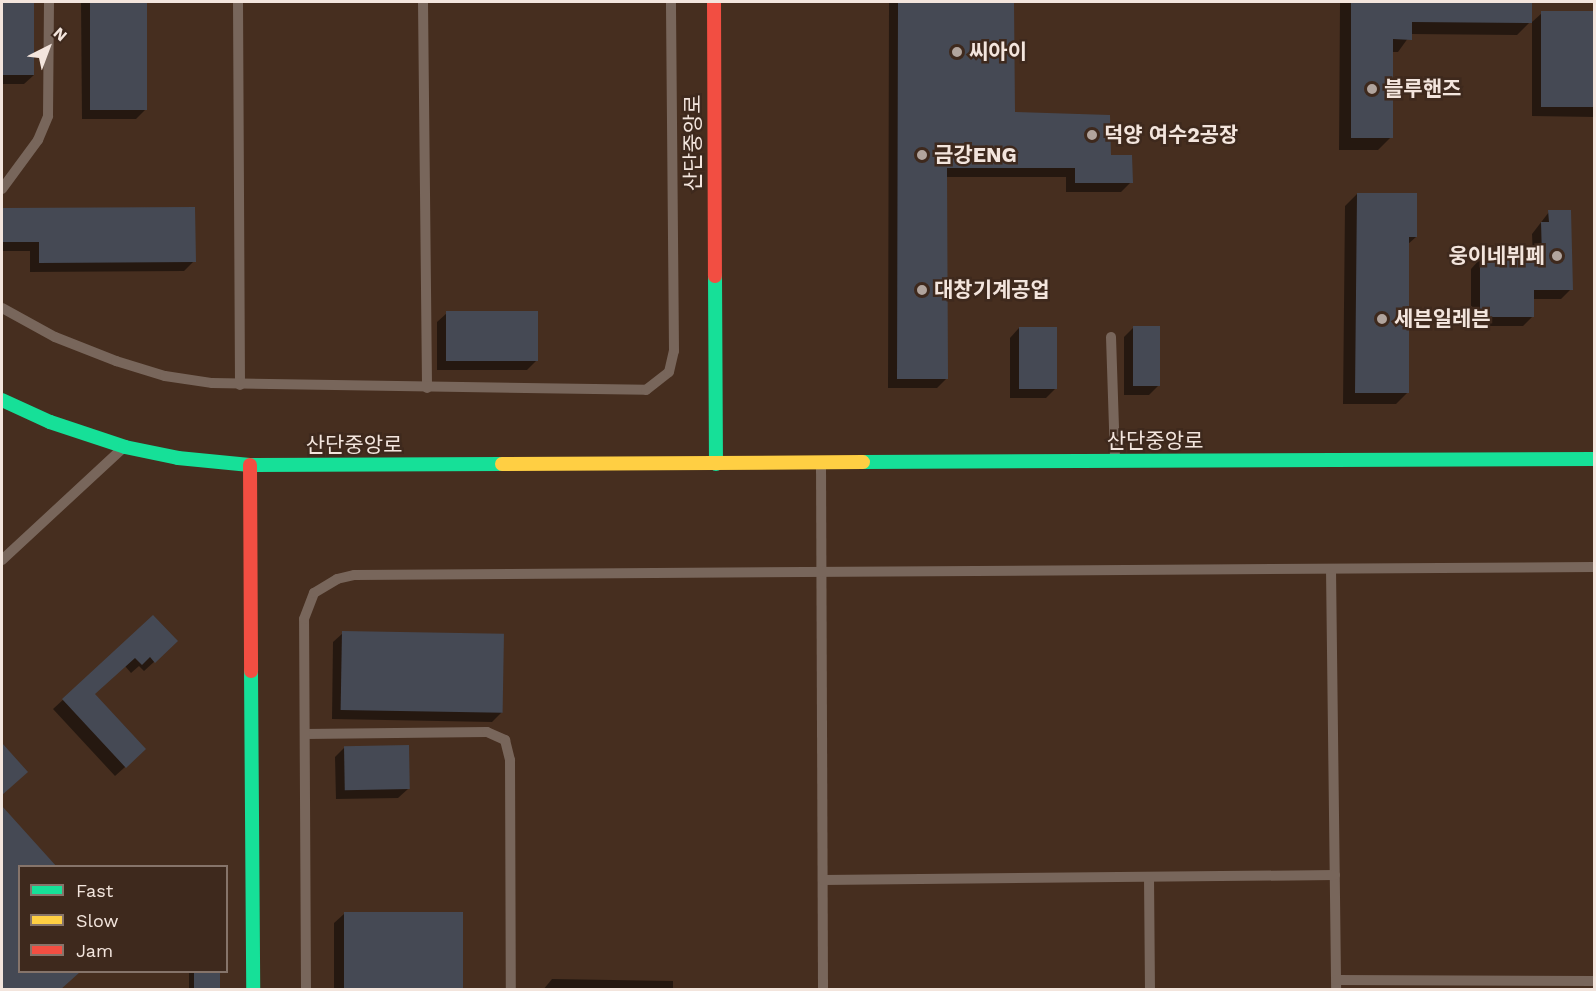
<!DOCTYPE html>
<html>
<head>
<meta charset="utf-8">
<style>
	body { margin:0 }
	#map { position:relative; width:1596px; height:991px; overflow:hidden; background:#362b25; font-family:"Work Sans","Noto Sans KR",sans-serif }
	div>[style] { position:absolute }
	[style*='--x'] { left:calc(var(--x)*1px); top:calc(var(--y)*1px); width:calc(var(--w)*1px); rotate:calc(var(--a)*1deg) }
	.built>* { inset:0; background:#462e1f }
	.shadow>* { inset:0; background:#0007; transform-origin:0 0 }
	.building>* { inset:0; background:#454954; transform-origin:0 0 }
	.lane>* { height:10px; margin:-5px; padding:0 5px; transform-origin:5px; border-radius:5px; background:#78665b }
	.fast>* { height:14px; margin:-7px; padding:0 7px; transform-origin:7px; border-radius:7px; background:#16e098 }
	.slow>* { height:14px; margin:-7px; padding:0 7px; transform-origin:7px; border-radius:7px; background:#ffcf43 }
	.jam>* { height:14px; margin:-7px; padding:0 7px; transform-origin:7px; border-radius:7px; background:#f24e42 }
	.dots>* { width:16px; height:16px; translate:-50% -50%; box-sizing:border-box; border:3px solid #3e291d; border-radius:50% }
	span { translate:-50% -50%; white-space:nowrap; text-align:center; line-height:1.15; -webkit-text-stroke:5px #3e291d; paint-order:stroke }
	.poi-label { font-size:21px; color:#f3e5dd; font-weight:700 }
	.left { translate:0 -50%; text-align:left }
	.right { translate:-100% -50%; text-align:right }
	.street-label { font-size:21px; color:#f3e5dd }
	.frame { position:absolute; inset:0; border:3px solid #f3e5dd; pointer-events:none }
	.legend { position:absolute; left:18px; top:865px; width:210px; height:108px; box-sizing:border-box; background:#3e291d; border:2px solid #86746a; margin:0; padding:8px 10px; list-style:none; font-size:18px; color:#f3e5dd }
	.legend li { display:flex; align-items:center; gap:12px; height:30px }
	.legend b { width:30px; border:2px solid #86746a }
	.north { position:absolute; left:18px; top:18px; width:60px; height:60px; -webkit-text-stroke:4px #3e291d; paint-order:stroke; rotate:42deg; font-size:16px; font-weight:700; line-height:24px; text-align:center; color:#f3e5dd }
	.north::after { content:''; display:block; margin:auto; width:21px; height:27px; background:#f3e5dd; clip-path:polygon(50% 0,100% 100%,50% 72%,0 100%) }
</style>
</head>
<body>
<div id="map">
	<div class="built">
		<i style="clip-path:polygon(evenodd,2px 2px,1594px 2px,1594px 989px,2px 990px,2px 2px,20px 866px,226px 866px,226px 972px,20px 972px,20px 866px)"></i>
	</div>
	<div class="shadow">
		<i style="clip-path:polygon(2px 2px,33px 2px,34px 75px,24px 84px,2px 84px)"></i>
		<i style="clip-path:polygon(81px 2px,145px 2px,146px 109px,136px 119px,82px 119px)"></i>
		<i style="clip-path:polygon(889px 2px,1012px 2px,1014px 113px,1109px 157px,1131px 182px,1121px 192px,1066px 192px,1066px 177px,946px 177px,947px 378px,937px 388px,888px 388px)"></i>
		<i style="clip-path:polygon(1340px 2px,1530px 2px,1530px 22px,1517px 35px,1411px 34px,1398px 52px,1391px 52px,1391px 137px,1378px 150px,1339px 150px)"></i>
		<i style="clip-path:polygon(1542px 13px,1594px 13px,1594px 117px,1532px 116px,1532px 22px)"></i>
		<i style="clip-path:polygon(1357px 194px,1416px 237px,1407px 245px,1408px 392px,1396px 404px,1343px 404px,1345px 206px)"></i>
		<i style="clip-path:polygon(194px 208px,194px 261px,184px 271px,30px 272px,30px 251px,2px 251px,2px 210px)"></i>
		<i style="clip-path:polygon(1549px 212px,1571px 289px,1561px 299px,1533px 299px,1533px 316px,1523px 326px,1471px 326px,1471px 269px,1480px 259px,1533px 259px,1532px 234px)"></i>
		<i style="clip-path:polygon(447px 313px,537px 360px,527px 370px,437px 370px,437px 322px)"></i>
		<i style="clip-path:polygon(1134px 327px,1159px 385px,1149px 395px,1124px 395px,1124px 337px)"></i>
		<i style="clip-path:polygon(1019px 328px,1055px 389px,1046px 398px,1010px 398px,1010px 338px)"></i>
		<i style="clip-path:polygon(153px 617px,166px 651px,144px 671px,139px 666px,131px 673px,125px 666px,94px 694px,134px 759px,115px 776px,53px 709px)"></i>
		<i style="clip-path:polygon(343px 633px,502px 712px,492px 722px,332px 719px,333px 642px)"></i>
		<i style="clip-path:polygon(344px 748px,408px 789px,398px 798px,336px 799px,335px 757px)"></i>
		<i style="clip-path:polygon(6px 750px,16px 781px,2px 794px,2px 753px)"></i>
		<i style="clip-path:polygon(2px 808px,55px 866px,20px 866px,20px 972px,79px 972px,59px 990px,2px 990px)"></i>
		<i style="clip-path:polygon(344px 914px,461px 990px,334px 990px,334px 923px)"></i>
		<i style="left:189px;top:972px;width:30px;height:18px"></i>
		<i style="clip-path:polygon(552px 979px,673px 981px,673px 990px,543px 990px)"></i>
	</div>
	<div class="building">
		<i style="left:2px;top:2px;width:32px;height:73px"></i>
		<i style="left:90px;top:2px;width:57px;height:108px"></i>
		<i style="clip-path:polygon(898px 2px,1014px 2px,1015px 112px,1110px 115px,1111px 155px,1132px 155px,1133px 183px,1075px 183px,1075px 168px,947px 168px,948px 379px,897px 379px)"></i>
		<i style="clip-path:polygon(1351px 2px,1532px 2px,1532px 23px,1412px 22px,1412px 40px,1393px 39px,1393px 138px,1351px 138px)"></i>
		<i style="left:1541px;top:11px;width:53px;height:96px"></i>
		<i style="clip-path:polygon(1357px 193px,1417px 193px,1417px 237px,1409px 237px,1409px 393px,1355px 393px)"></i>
		<i style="clip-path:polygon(195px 207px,196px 262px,39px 263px,39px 242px,2px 242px,2px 208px)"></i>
		<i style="clip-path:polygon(1548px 210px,1571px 210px,1573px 290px,1534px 290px,1534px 317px,1480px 317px,1480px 258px,1542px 258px,1541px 222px,1549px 222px)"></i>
		<i style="left:446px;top:311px;width:92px;height:50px"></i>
		<i style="left:1133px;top:326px;width:27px;height:60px"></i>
		<i style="left:1019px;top:327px;width:38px;height:62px"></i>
		<i style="clip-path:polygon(153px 615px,178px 641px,155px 663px,150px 657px,142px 665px,135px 658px,95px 694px,146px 749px,126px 768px,62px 699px)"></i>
		<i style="left:342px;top:631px;width:162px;height:79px;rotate:1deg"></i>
		<i style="clip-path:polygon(2px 743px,28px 772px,2px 795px)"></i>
		<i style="left:409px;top:745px;width:44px;height:65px;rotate:89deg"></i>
		<i style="clip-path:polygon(2px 806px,57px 867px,20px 867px,20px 972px,80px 972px,60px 990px,2px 990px)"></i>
		<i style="left:344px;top:912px;width:119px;height:78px"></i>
		<i style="left:194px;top:972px;width:26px;height:18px"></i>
	</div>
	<div class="lane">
		<i style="--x:238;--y:2;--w:383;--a:89.7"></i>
		<i style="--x:423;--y:2;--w:386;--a:89.4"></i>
		<i style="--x:2;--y:189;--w:61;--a:-53.7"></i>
		<i style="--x:38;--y:140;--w:26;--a:-67"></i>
		<i style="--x:48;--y:116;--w:114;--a:-89.5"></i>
		<i style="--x:2;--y:308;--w:60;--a:28.7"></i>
		<i style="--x:55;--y:337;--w:66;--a:21.5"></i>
		<i style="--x:116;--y:361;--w:51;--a:17"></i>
		<i style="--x:165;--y:376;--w:48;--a:8.5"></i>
		<i style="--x:212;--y:383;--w:434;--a:0.9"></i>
		<i style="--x:646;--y:390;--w:29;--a:-38"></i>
		<i style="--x:669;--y:372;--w:22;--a:-77"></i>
		<i style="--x:674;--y:351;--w:349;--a:-90.5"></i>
		<i style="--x:1111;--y:337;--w:122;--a:88.1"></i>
		<i style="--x:821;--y:465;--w:525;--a:89.78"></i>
		<i style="--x:2;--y:560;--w:163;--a:-42.8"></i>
		<i style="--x:1331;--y:569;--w:421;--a:89.3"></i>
		<i style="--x:305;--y:734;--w:182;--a:-0.6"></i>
		<i style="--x:487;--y:732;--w:20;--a:24"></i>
		<i style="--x:505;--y:740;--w:21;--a:76"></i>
		<i style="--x:510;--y:760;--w:230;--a:89.8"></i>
		<i style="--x:1149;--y:877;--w:113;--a:89.5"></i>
		<i style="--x:823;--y:880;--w:512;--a:-0.56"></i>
		<i style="--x:1336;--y:980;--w:258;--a:0.2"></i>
		<i style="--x:306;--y:990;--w:371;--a:-90.3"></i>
		<i style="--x:304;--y:619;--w:28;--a:-69"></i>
		<i style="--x:314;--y:593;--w:27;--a:-31"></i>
		<i style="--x:337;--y:579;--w:17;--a:-13"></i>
		<i style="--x:354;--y:575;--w:1240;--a:-0.37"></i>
	</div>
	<div class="fast">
		<i style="--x:715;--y:276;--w:188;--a:89.7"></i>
		<i style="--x:2;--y:400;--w:53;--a:24.6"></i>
		<i style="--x:50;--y:422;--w:79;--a:18.4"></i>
		<i style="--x:125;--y:447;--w:54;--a:11.7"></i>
		<i style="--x:178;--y:458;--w:72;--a:5.6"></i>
		<i style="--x:250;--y:465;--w:252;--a:-0.2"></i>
		<i style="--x:863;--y:462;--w:731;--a:-0.24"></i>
		<i style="--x:251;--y:671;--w:319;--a:89.6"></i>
	</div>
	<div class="slow">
		<i style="--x:502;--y:464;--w:361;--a:-0.3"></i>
	</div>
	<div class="jam">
		<i style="--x:714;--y:2;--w:274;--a:89.8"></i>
		<i style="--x:250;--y:465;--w:206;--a:89.7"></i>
	</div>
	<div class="dots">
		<i style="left:957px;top:52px;background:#b1a49d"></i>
		<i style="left:1372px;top:89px;background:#b1a49d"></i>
		<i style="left:1092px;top:135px;background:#b1a49d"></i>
		<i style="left:922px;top:155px;background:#b1a49d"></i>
		<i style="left:1557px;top:256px;background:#b1a49d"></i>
		<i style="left:922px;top:290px;background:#b1a49d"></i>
		<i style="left:1382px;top:319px;background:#b1a49d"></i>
	</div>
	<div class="poi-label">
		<span class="left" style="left:969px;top:52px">씨아이</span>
		<span class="left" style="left:1384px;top:89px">블루핸즈</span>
		<span class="left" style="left:1104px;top:135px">덕양 여수2공장</span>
		<span class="left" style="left:934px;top:155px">금강ENG</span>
		<span class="right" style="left:1545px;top:256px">웅이네뷔페</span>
		<span class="left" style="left:934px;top:290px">대창기계공업</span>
		<span class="left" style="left:1394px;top:319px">세븐일레븐</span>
	</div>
	<div class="street-label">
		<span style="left:693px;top:143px;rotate:-90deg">산단중앙로</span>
		<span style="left:1155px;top:441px">산단중앙로</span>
		<span style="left:354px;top:445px">산단중앙로</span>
	</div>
	<div class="frame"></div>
	<ul class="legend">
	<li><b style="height:8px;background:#16e098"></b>Fast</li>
	<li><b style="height:8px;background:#ffcf43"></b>Slow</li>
	<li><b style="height:8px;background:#f24e42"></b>Jam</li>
	</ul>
	<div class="north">N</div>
</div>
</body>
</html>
